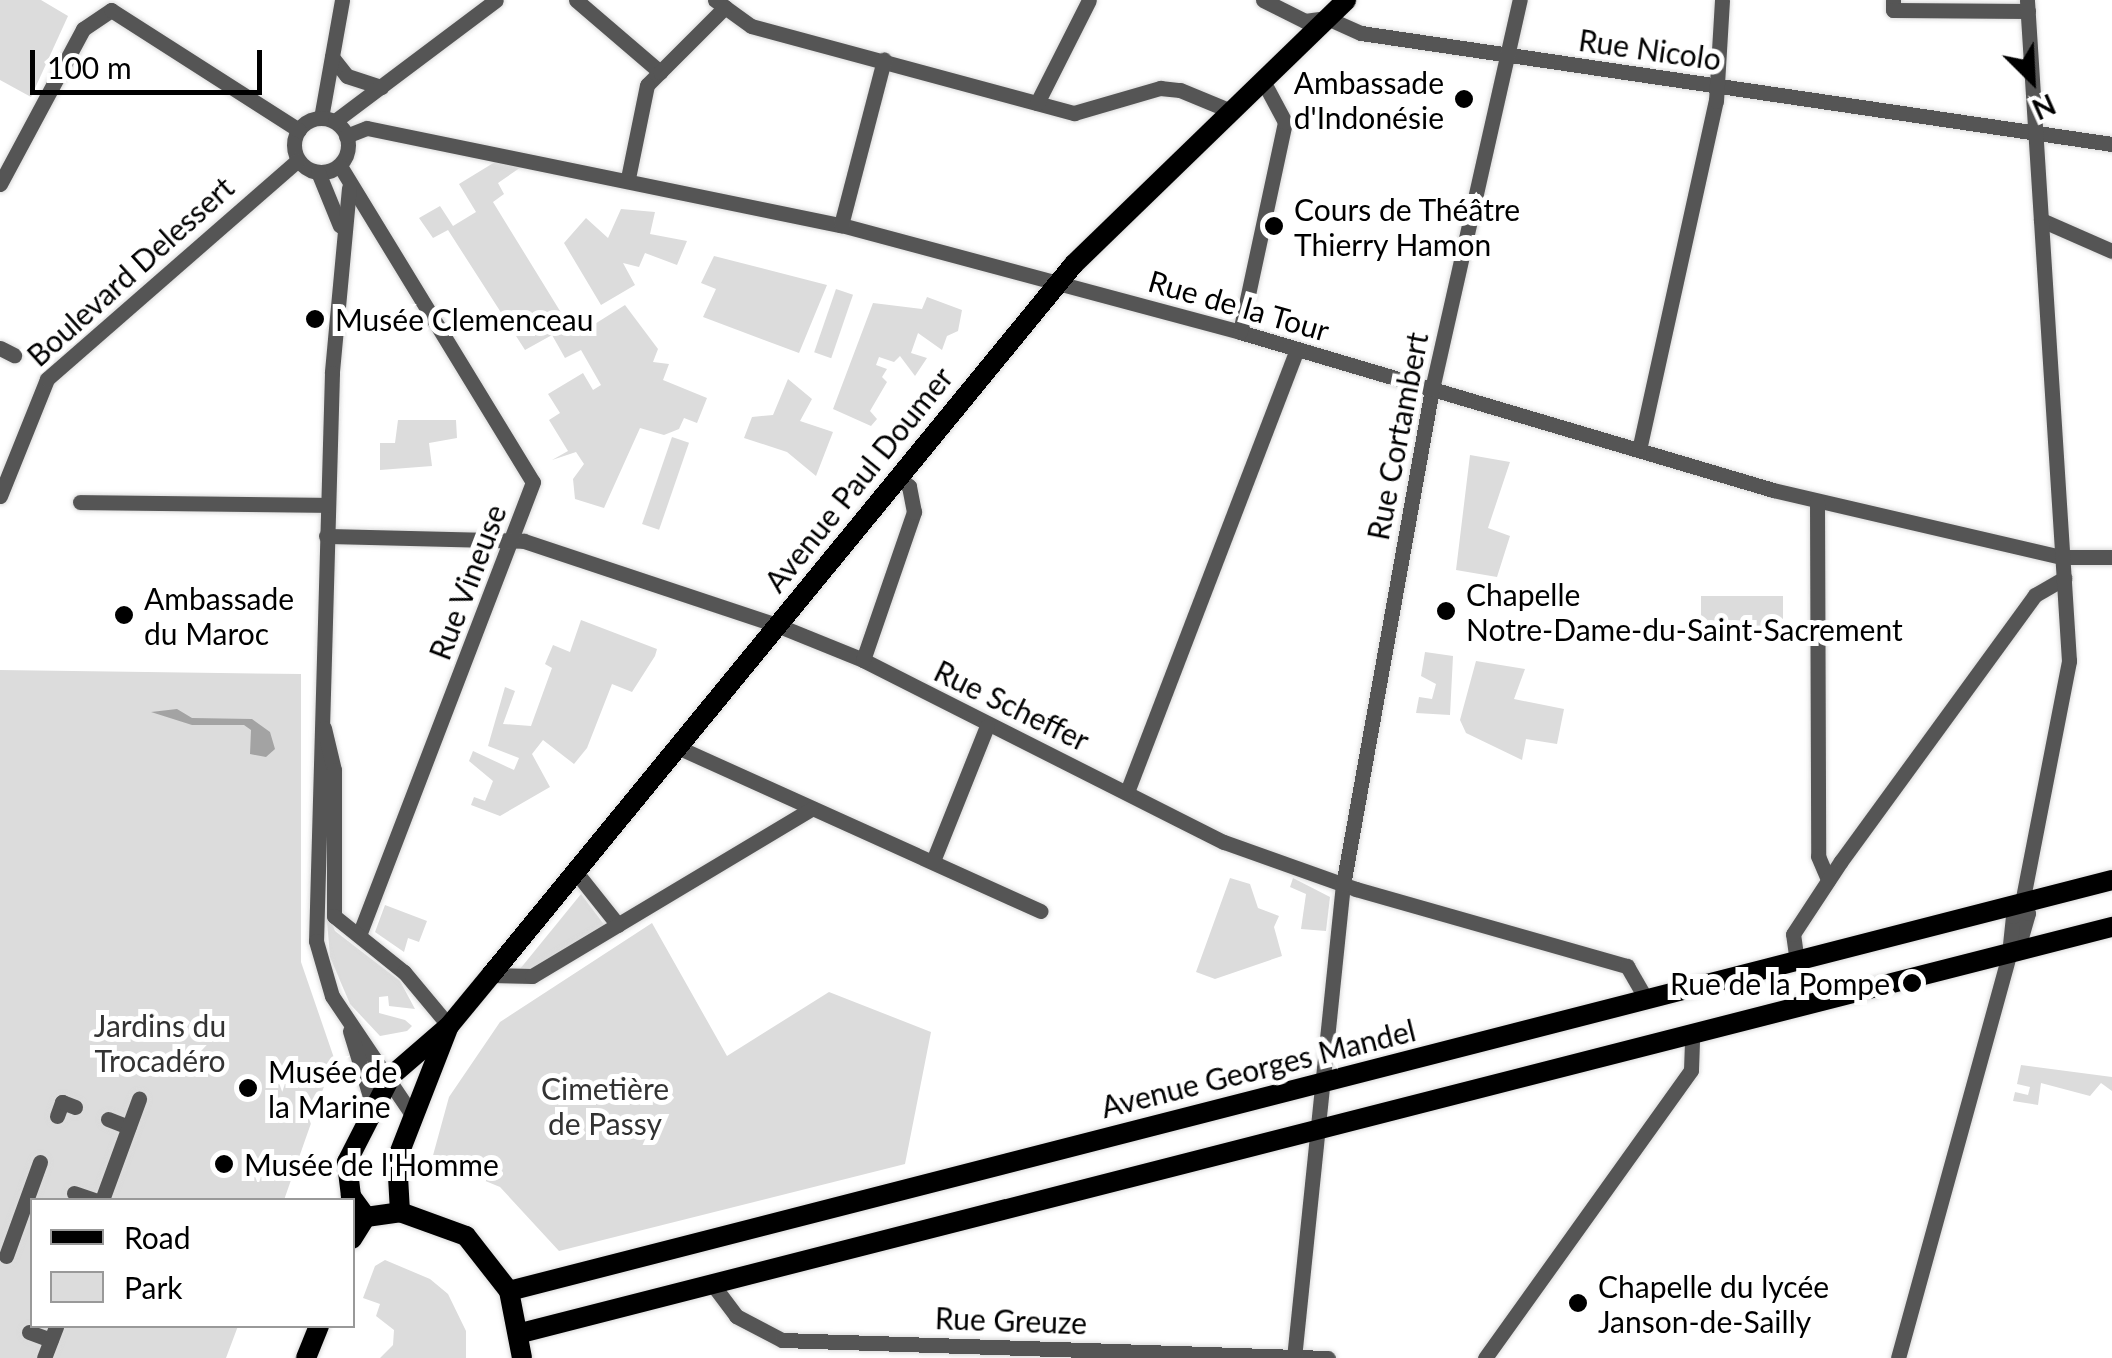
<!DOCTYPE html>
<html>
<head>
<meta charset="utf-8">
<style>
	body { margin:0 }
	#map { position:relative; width:2112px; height:1358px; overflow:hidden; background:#fff; font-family:Lato,sans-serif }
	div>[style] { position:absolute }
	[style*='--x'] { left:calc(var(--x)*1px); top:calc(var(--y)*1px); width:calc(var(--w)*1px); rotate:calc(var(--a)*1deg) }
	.green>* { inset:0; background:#dcdcdc; transform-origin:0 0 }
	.water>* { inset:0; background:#a3a3a3 }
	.roads { filter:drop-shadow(0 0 2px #dbdbdb) drop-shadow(0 0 2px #dbdbdb) }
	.minor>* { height:15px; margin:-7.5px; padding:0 7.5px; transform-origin:7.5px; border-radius:7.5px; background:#555 }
	.minor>.ring { margin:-7.5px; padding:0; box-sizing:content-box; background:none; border:15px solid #555; border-radius:50% }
	.major>* { height:20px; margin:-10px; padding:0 10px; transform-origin:10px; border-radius:10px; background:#000 }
	.dots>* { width:28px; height:28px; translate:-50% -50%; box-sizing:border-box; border:5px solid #fff; border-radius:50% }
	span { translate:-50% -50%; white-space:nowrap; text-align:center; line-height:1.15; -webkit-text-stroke:10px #fff; paint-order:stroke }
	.street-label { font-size:30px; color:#000 }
	.poi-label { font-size:30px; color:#000 }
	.right { translate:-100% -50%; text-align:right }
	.left { translate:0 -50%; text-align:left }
	.park-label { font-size:30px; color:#333 }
	.legend { position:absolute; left:30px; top:1198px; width:325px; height:130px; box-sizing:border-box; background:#fff; border:2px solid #999; margin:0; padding:12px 18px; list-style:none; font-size:30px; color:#000 }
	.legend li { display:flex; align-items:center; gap:20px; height:50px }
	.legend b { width:50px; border:2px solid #999 }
	.north { position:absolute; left:1982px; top:30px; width:100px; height:100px; -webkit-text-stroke:8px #fff; paint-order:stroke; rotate:156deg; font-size:28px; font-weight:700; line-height:40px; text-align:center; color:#000 }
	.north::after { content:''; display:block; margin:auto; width:35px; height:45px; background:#000; clip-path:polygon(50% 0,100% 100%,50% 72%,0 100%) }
	.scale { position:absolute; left:30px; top:50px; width:232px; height:45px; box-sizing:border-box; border:5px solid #000; border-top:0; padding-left:12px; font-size:30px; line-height:35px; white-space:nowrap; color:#000; -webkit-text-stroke:8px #fff; paint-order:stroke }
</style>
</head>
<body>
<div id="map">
	<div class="green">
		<i style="clip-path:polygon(0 0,41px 0,68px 16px,31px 97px,0 80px)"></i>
		<i style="clip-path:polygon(495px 162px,521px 167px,498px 183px,504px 194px,493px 202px,568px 324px,575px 321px,582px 332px,625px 305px,658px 349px,653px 362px,669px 364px,663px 380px,707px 398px,697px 423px,684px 418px,679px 429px,664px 435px,640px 428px,604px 508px,575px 499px,573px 479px,584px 464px,576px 452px,552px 460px,568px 451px,549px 420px,560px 413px,548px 394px,583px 373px,593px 390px,601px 385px,581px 350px,565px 358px,552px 335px,525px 350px,448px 230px,433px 238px,419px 218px,440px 206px,453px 226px,476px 212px,459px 184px)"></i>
		<i style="clip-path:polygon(621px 209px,655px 212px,650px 234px,687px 241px,677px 265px,645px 253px,639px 267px,623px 263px,635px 285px,601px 305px,564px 243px,586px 218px,608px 238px)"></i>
		<i style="clip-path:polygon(714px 256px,827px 285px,799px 353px,703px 317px,716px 289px,701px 283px)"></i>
		<i style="left:836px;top:289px;width:18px;height:67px;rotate:19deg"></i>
		<i style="clip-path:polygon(927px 297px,962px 310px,958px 331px,947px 336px,942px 350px,918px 333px,911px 353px,927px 358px,915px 376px,900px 356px,894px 362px,879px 357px,876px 365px,887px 369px,882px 377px,887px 382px,870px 411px,877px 419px,871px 426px,833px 409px,873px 303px,922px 309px)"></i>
		<i style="clip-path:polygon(788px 379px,812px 399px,800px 421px,833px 432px,816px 476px,787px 452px,744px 438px,752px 417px,773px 415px)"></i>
		<i style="clip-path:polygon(398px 420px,456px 420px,457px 438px,429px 443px,432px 466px,380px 470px,380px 443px,395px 443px)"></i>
		<i style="left:672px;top:437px;width:18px;height:92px;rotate:19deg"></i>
		<i style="clip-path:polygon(1470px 455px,1510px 462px,1488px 528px,1510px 536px,1497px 577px,1456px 570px)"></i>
		<i style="left:1701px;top:596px;width:82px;height:41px"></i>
		<i style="clip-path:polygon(581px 620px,657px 649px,655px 656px,632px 692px,612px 684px,587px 748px,574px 764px,543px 740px,532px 754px,550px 787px,500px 816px,471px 805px,474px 797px,485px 801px,493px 781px,469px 761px,473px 751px,514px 770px,519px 758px,488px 746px,505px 687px,515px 691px,503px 724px,531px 726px,552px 668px,545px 664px,553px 645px,570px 652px)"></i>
		<i style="clip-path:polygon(1425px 652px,1453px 656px,1450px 715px,1416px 713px,1419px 697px,1432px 699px,1436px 684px,1421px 676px)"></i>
		<i style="clip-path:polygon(1476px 661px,1525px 669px,1514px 699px,1564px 709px,1557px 744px,1526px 739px,1522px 760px,1466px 733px,1460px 720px)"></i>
		<i style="clip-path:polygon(0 670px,301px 674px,301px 962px,334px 1058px,284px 1200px,32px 1200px,32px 1326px,238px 1326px,226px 1358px,0 1358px)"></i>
		<i style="clip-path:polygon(1230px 878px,1250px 884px,1258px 908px,1279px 916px,1274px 927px,1282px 956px,1215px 979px,1196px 972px)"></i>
		<i style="clip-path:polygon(1293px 878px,1330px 897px,1326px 931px,1301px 929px,1306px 894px,1290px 887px)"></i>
		<i style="clip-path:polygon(581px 894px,606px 927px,526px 974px,520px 969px)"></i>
		<i style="clip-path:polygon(385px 905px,427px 921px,419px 942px,408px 938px,404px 952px,375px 932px)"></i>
		<i style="clip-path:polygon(326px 909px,335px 931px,400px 981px,415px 1009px,389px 1006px,388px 996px,379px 997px,379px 1013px,405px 1020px,412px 1026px,407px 1031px,380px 1036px,350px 1004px,330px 957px)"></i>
		<i style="clip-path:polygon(652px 923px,727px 1056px,829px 992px,931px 1032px,905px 1164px,559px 1251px,500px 1187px,432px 1159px,449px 1097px,500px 1022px)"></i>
		<i style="clip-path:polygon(2021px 1065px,2112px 1077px,2112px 1091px,2101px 1083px,2090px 1096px,2041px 1083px,2038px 1105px,2013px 1101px,2015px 1092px,2028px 1095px,2030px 1087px,2017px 1084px)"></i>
		<i style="clip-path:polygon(385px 1260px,430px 1279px,448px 1294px,466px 1331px,466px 1358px,380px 1358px,393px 1345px,394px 1330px,376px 1316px,380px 1304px,363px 1298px,375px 1266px)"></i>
	</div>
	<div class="water">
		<i style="clip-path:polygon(177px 709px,192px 718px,252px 719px,270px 732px,275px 749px,266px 757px,250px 754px,251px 730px,244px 725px,192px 725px,151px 712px)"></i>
	</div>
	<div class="roads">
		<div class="minor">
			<i style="--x:576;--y:0;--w:111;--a:40.6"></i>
			<i style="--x:660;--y:72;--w:18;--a:135"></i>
			<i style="--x:647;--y:85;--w:95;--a:101.5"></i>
			<i style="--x:715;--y:0;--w:44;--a:35.8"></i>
			<i style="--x:751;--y:26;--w:335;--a:15.1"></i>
			<i style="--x:1074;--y:113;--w:90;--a:-16.2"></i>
			<i style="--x:1160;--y:88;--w:20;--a:6"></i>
			<i style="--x:1180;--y:90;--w:55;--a:22.4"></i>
			<i style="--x:1263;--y:0;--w:47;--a:26.6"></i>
			<i style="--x:1305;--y:21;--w:22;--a:-8"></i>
			<i style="--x:1327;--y:18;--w:37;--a:24"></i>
			<i style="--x:1361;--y:33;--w:759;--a:8.41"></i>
			<i style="--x:1893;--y:0;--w:10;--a:90"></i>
			<i style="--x:1893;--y:10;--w:135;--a:0.4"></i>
			<i style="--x:332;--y:57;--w:24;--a:52"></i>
			<i style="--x:347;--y:76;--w:36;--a:18"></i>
			<i style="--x:660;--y:72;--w:92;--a:-45"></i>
			<i style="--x:1037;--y:103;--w:115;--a:-63.2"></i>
			<i style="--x:321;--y:118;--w:120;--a:-79.9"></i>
			<i class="ring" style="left:294px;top:118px;width:39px;height:39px"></i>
			<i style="--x:335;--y:121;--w:201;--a:-36.9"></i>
			<i style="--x:346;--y:136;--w:22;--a:-21"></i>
			<i style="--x:367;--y:128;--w:484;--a:11.6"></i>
			<i style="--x:841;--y:225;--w:413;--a:15"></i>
			<i style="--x:1240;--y:332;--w:556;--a:16.51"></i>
			<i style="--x:1773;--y:490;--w:297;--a:13.1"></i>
			<i style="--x:2062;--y:557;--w:50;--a:0"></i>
			<i style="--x:340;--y:166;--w:370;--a:58.6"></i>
			<i style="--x:533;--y:482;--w:485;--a:111"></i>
			<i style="--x:318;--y:172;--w:58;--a:67.8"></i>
			<i style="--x:0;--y:184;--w:176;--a:-61.8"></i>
			<i style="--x:83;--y:29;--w:34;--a:-34"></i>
			<i style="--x:111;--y:10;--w:223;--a:32.6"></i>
			<i style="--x:349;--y:188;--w:186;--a:95.3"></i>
			<i style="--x:332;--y:373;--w:568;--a:91.61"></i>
			<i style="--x:316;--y:941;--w:57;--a:73.8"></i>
			<i style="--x:332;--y:996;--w:141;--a:56"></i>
			<i style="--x:2041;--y:220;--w:77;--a:23.6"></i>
			<i style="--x:841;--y:225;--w:171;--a:-75.4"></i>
			<i style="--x:1240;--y:332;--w:215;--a:-77.9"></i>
			<i style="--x:1285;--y:122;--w:47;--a:-118.2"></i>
			<i style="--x:0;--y:348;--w:16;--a:27"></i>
			<i style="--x:1639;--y:450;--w:357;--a:-77.6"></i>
			<i style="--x:1716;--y:101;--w:101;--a:-86.6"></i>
			<i style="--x:0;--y:496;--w:126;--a:-68.1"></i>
			<i style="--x:47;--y:379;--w:333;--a:-41.1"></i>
			<i style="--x:1817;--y:501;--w:355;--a:89.8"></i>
			<i style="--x:1818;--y:856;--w:26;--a:67"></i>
			<i style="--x:80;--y:502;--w:248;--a:0.7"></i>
			<i style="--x:326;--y:536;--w:198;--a:1.4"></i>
			<i style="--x:524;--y:541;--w:267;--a:18.4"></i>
			<i style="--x:777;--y:625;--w:93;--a:22.1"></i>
			<i style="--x:863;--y:660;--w:404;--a:26.8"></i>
			<i style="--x:1224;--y:842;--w:140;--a:19.6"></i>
			<i style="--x:1356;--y:889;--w:282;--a:15.9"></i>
			<i style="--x:1627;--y:966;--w:38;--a:60"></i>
			<i style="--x:863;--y:660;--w:157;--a:-71"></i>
			<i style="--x:914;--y:512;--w:26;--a:-101"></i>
			<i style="--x:909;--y:486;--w:14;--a:-144"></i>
			<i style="--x:324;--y:728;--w:43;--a:76.6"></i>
			<i style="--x:334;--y:770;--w:146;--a:90"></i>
			<i style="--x:334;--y:916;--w:90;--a:38.7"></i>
			<i style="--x:404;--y:972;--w:70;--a:50.2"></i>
			<i style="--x:675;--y:746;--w:401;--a:24.3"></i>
			<i style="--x:1127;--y:792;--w:474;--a:-69"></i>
			<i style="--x:933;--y:861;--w:145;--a:-68.2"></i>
			<i style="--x:575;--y:871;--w:69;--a:51.5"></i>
			<i style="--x:2009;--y:954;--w:17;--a:-50"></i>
			<i style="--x:2020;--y:941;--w:29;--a:-74"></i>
			<i style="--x:2028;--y:913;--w:12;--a:-121"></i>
			<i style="--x:1797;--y:962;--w:28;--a:-98"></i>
			<i style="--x:1793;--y:934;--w:87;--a:-56.7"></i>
			<i style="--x:1841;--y:861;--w:329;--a:-53.9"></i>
			<i style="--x:2035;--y:595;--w:34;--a:-30"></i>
			<i style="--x:491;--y:975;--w:41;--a:1.4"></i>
			<i style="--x:532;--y:976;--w:325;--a:-30.9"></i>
			<i style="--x:350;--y:1031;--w:78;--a:73"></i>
			<i style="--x:57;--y:1116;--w:15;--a:-70"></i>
			<i style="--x:62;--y:1102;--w:14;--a:21"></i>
			<i style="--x:108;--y:1119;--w:22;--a:21"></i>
			<i style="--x:74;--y:1193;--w:21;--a:19"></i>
			<i style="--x:102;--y:1200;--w:108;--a:-69.9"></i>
			<i style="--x:6;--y:1256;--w:100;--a:-70.1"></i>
			<i style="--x:713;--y:1285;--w:39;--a:53"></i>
			<i style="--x:736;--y:1316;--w:52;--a:27.6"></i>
			<i style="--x:782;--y:1340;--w:546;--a:1.89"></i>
			<i style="--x:29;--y:1332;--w:23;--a:20"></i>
			<i style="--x:44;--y:1358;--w:34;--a:-69"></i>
			<i style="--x:1294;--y:1358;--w:476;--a:-84.1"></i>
			<i style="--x:1343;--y:885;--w:504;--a:-79.83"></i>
			<i style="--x:1432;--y:389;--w:399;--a:-77.3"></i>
			<i style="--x:1485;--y:1358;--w:354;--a:-54.4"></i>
			<i style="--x:1691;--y:1070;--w:35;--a:-88"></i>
			<i style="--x:1898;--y:1358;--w:419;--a:-74.6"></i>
			<i style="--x:2009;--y:954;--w:38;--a:-84"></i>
			<i style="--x:2013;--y:916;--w:16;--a:-55"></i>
			<i style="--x:2022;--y:903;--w:247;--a:-79"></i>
			<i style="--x:2069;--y:661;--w:662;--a:-93.64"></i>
		</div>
		<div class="major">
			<i style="--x:400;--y:1212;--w:53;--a:-93.2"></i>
			<i style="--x:397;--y:1159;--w:141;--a:-68.7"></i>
			<i style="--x:366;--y:1217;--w:26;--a:-126"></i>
			<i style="--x:351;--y:1196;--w:34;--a:-97"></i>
			<i style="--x:347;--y:1162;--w:97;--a:-62.9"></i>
			<i style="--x:391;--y:1076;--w:77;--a:-40.8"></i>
			<i style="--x:449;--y:1026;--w:66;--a:-50.5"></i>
			<i style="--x:491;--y:975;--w:919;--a:-50.65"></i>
			<i style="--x:1074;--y:264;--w:379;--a:-44.1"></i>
			<i style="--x:352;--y:1239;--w:26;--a:-58"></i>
			<i style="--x:366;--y:1217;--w:34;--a:-8"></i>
			<i style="--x:400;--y:1212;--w:70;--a:20"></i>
			<i style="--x:466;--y:1236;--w:70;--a:52"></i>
			<i style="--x:509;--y:1291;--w:68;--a:79"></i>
			<i style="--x:509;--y:1291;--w:1655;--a:-14.38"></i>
			<i style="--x:521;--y:1333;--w:1642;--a:-14.32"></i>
			<i style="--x:306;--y:1358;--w:35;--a:-68"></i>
		</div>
	</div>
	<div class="dots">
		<i style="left:1464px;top:99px;background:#000"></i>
		<i style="left:1274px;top:226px;background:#000"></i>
		<i style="left:315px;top:319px;background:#000"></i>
		<i style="left:1446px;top:611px;background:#000"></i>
		<i style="left:124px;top:615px;background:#000"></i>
		<i style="left:1912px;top:983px;background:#000"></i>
		<i style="left:248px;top:1088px;background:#000"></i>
		<i style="left:224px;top:1164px;background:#000"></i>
		<i style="left:1578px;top:1303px;background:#000"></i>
	</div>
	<div class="street-label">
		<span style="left:1650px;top:49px;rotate:8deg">Rue Nicolo</span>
		<span style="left:130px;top:271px;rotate:-42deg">Boulevard Delessert</span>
		<span style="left:1239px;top:305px;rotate:16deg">Rue de la Tour</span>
		<span style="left:1397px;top:436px;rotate:-79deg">Rue Cortambert</span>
		<span style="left:858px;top:479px;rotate:-51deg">Avenue Paul Doumer</span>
		<span style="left:467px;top:582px;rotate:-69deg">Rue Vineuse</span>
		<span style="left:1012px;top:705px;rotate:26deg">Rue Scheffer</span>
		<span style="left:1258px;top:1068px;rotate:-14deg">Avenue Georges Mandel</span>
		<span style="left:1011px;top:1320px;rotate:2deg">Rue Greuze</span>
	</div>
	<div class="poi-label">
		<span class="right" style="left:1444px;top:99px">Ambassade<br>d'Indonésie</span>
		<span class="left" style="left:1294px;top:226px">Cours de Théâtre<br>Thierry Hamon</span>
		<span class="left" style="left:335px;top:319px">Musée Clemenceau</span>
		<span class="left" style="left:1466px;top:611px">Chapelle<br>Notre-Dame-du-Saint-Sacrement</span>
		<span class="left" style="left:144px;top:615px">Ambassade<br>du Maroc</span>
		<span class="right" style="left:1890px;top:983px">Rue de la Pompe</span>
		<span class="left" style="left:268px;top:1088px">Musée de<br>la Marine</span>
		<span class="left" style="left:244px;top:1164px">Musée de l'Homme</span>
		<span class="left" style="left:1598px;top:1303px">Chapelle du lycée<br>Janson-de-Sailly</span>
	</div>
	<div class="park-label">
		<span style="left:160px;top:1042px">Jardins du<br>Trocadéro</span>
		<span style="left:605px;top:1105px">Cimetière<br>de Passy</span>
	</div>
	<ul class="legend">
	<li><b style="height:12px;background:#000"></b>Road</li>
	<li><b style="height:28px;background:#dcdcdc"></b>Park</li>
	</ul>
	<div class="north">N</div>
	<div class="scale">100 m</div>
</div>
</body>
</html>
